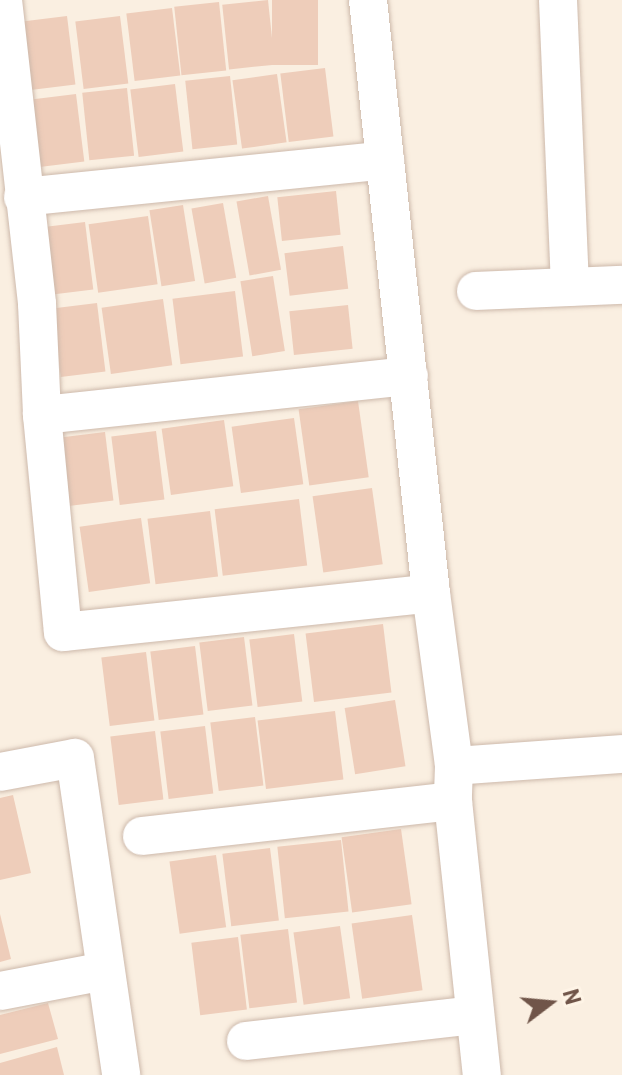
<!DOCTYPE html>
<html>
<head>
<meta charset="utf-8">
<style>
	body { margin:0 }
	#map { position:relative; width:622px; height:1075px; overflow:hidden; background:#faefe1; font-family:Barlow,sans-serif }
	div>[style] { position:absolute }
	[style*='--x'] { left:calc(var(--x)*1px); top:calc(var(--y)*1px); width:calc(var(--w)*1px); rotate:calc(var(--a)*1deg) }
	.building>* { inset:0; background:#eecdba; transform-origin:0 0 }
	.roads { filter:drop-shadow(0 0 2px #cdb9ab) drop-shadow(0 0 2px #cdb9ab) }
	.street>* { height:38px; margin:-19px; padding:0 19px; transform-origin:19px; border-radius:19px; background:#fff }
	span { translate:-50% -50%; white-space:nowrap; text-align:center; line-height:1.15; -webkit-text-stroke:7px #fef4e6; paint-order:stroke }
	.north { position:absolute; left:510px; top:963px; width:80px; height:80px; -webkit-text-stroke:6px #fef4e6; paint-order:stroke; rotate:74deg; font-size:22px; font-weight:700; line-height:32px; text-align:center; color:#705549 }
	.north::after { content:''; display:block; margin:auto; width:28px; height:36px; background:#705549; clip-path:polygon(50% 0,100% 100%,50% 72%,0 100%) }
</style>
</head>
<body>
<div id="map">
	<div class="building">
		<i style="left:268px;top:0;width:65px;height:46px;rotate:84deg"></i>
		<i style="left:272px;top:0;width:46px;height:65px"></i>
		<i style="left:219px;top:2px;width:69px;height:45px;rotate:84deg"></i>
		<i style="left:172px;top:8px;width:68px;height:46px;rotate:83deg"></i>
		<i style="left:67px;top:16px;width:69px;height:45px;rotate:83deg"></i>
		<i style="left:120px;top:16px;width:68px;height:45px;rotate:83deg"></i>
		<i style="left:325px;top:68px;width:69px;height:45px;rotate:83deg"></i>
		<i style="left:277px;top:74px;width:69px;height:45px;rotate:82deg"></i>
		<i style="left:230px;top:76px;width:69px;height:45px;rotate:84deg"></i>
		<i style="left:175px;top:84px;width:68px;height:45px;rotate:83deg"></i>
		<i style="left:127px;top:88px;width:68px;height:45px;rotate:84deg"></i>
		<i style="left:76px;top:94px;width:68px;height:45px;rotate:83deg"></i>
		<i style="left:336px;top:191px;width:44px;height:59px;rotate:84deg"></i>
		<i style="left:268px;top:196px;width:75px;height:32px;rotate:80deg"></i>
		<i style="left:223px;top:203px;width:76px;height:32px;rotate:80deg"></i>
		<i style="left:183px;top:205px;width:77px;height:34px;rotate:81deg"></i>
		<i style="left:148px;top:216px;width:69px;height:60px;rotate:82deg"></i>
		<i style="left:85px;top:222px;width:68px;height:39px;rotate:83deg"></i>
		<i style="left:343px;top:246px;width:43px;height:59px;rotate:83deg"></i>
		<i style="left:273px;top:276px;width:76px;height:33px;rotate:81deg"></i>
		<i style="left:235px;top:291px;width:66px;height:63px;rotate:83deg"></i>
		<i style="left:163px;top:299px;width:67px;height:62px;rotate:82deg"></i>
		<i style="left:97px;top:303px;width:69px;height:45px;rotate:83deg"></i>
		<i style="left:348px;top:305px;width:44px;height:59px;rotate:84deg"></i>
		<i style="left:358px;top:401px;width:77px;height:60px;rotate:82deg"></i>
		<i style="left:294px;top:418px;width:67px;height:63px;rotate:82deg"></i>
		<i style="left:224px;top:420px;width:67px;height:63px;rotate:82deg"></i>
		<i style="left:156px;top:431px;width:69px;height:45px;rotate:83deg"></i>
		<i style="left:105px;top:432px;width:69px;height:45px;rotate:83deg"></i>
		<i style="left:372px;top:488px;width:77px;height:60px;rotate:82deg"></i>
		<i style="left:299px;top:499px;width:67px;height:85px;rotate:83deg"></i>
		<i style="left:210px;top:511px;width:66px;height:63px;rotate:83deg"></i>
		<i style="left:141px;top:518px;width:66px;height:62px;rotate:82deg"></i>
		<i style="left:383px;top:624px;width:69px;height:78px;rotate:83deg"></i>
		<i style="left:294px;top:634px;width:68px;height:45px;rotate:83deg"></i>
		<i style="left:244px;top:637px;width:69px;height:45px;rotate:83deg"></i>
		<i style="left:195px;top:646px;width:69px;height:45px;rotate:83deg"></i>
		<i style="left:146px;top:652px;width:69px;height:45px;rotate:83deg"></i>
		<i style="left:395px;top:700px;width:67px;height:51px;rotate:81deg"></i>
		<i style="left:335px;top:711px;width:69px;height:78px;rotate:83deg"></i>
		<i style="left:255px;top:717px;width:69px;height:45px;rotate:83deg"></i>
		<i style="left:205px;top:726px;width:68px;height:45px;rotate:83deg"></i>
		<i style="left:155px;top:731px;width:69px;height:45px;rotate:83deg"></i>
		<i style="clip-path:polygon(13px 795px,31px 873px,0 880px,0 798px)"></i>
		<i style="left:401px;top:829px;width:76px;height:60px;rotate:82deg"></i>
		<i style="left:341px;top:840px;width:72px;height:64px;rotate:84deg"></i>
		<i style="left:270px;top:848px;width:73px;height:48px;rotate:83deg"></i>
		<i style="left:216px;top:855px;width:73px;height:47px;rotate:82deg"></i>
		<i style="clip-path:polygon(0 914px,11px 959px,0 962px)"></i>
		<i style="left:412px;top:915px;width:76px;height:61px;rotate:82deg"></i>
		<i style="left:340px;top:926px;width:73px;height:47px;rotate:82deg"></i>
		<i style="left:288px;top:929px;width:74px;height:48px;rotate:83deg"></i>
		<i style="left:238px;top:937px;width:73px;height:47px;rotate:83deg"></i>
		<i style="clip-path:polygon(48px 1003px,58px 1039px,0 1054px,0 1015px)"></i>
		<i style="clip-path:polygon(57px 1047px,64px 1075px,0 1075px,0 1063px)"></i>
	</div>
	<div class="roads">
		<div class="street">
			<i style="--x:3;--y:0;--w:306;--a:83.6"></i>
			<i style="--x:37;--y:304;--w:111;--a:87.4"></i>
			<i style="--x:42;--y:415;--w:218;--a:84.5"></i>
			<i style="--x:63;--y:632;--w:370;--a:-6"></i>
			<i style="--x:368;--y:0;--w:596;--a:83.94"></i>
			<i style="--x:431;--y:593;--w:175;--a:82.4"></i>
			<i style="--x:454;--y:766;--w:35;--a:92"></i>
			<i style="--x:453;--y:801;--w:276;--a:84"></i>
			<i style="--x:558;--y:0;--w:287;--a:87.6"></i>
			<i style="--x:23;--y:197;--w:364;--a:-5.8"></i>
			<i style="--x:476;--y:291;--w:146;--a:-2.4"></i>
			<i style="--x:42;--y:415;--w:369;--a:-6.1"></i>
			<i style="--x:454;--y:766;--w:168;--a:-4.1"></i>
			<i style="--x:0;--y:772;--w:76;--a:-10.6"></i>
			<i style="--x:75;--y:758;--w:320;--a:81.7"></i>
			<i style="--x:142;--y:836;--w:313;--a:-6.4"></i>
			<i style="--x:0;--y:991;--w:107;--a:-10.8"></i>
			<i style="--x:246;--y:1041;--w:230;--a:-6.5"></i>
		</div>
	</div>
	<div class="north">N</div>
</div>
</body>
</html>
